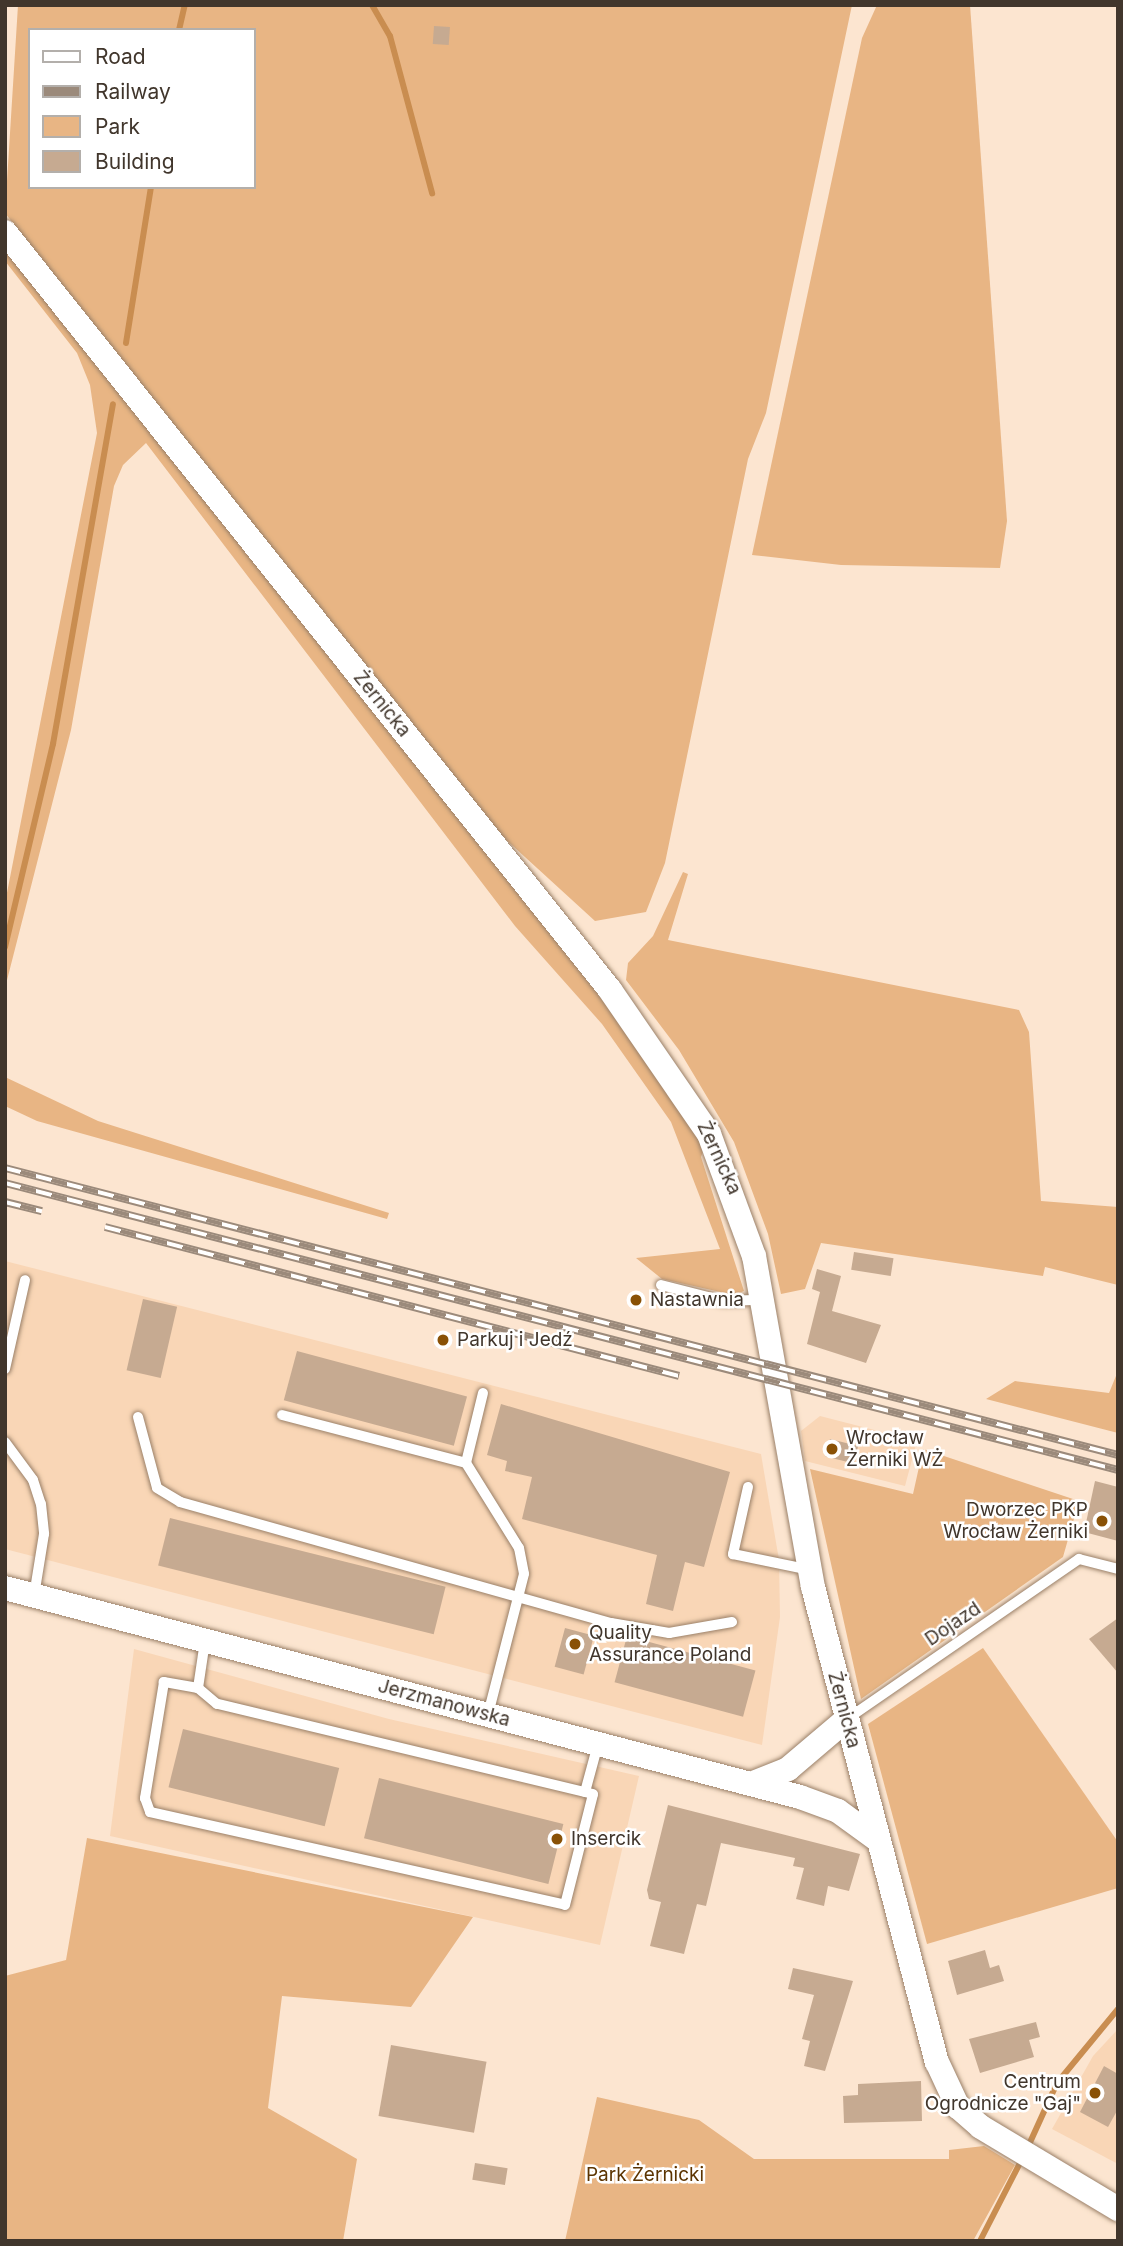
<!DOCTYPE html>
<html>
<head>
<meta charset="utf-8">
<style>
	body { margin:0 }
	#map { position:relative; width:1123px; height:2246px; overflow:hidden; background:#fce5d0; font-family:Inter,sans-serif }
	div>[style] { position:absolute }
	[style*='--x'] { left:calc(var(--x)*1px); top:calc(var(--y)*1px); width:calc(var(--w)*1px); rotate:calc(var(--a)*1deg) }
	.built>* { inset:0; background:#f9d6b6 }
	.green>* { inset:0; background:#e8b584 }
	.stream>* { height:6px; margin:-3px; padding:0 3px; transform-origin:3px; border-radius:3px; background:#c98d50 }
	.building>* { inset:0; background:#c6aa91; transform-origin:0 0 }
	.roads { filter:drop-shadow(0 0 2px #9a8068) drop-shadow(0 0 2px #9a8068) }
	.service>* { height:10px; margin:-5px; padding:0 5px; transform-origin:5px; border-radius:5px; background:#fff }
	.tertiary>* { height:24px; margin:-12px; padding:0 12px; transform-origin:12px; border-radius:12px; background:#fff }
	.rail>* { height:8px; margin-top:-4px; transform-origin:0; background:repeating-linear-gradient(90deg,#fff 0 16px,#9b8a7b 0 32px); box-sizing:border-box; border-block:2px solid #9b8a7b }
	.dots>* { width:19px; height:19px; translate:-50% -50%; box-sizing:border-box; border:4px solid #fff; border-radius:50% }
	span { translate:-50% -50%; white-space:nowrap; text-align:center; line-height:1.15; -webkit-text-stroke:5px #fff; paint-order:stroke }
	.street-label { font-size:19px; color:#41362c }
	.poi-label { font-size:19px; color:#41362c }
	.left { translate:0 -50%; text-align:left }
	.right { translate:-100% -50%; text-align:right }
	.park-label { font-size:19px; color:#5c3401 }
	.frame { position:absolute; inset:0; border:7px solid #41362c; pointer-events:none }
	.legend { position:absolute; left:28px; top:28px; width:228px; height:161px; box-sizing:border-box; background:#fff; border:2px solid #b3afab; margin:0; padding:9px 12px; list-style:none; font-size:21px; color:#41362c }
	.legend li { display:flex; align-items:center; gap:14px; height:35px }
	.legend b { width:35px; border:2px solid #b3afab }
</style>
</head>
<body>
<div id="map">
	<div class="built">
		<i style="clip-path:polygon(5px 1261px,761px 1454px,779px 1560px,780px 1617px,762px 1745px,5px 1549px)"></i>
		<i style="clip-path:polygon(820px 1416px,917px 1441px,905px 1486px,805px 1461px,801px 1431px)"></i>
		<i style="clip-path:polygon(134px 1649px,389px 1719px,639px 1776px,600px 1945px,110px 1836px)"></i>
		<i style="clip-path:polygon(1118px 2029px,1118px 2164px,1052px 2129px,1093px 2056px)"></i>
	</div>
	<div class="green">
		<i style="clip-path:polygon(evenodd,18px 5px,852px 5px,766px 413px,748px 459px,665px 863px,646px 912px,595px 921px,502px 836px,5px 213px,18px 5px,30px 30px,254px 30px,254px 187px,30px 187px,30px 30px)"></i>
		<i style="clip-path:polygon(877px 5px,970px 5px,1007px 521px,1000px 568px,841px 565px,752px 555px,862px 38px)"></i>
		<i style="clip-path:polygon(5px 247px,654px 1065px,704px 1148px,701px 1157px,744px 1291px,734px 1295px,662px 1279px,636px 1258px,720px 1249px,671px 1122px,602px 1024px,515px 926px,146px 443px,123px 465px,114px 486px,71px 730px,5px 988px,5px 903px,97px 433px,90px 385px,77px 353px,5px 261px)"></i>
		<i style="clip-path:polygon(683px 872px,688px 874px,668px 940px,1019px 1010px,1029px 1032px,1041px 1201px,1118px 1207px,1118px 1285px,1045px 1267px,1043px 1276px,821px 1243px,805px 1289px,781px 1294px,768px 1234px,734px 1142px,679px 1050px,626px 980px,628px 963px,653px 936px)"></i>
		<i style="clip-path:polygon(5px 1077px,98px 1121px,389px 1213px,387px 1219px,37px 1121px,5px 1106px)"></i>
		<i style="clip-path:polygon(1118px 1371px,1118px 1433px,986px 1399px,1015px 1381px,1109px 1393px)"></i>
		<i style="clip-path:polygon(923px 1449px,1079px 1501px,1063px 1557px,861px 1699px,810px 1469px,913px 1494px)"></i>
		<i style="clip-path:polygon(983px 1648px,1118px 1842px,1118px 1888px,927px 1944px,868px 1724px)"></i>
		<i style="clip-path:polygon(87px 1838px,473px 1917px,411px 2007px,282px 1996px,268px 2108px,357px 2159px,343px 2241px,5px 2241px,5px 1976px,66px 1960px)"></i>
		<i style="clip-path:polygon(597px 2097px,699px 2120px,754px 2159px,949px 2159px,949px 2150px,984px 2146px,1015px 2165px,973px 2241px,565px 2241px)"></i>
	</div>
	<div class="stream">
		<i style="--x:372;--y:5;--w:36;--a:60"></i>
		<i style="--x:390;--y:36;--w:163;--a:75"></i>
		<i style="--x:179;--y:30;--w:26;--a:-77"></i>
		<i style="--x:126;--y:343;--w:158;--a:-80.9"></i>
		<i style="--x:5;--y:947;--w:209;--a:-76.7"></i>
		<i style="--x:53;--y:744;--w:345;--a:-80"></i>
		<i style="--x:1027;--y:2149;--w:72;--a:-65.6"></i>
		<i style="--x:1057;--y:2083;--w:96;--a:-50.5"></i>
		<i style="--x:980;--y:2241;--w:92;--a:-62.9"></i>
	</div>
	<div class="building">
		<i style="left:434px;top:26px;width:16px;height:18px;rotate:4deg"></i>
		<i style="left:854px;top:1252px;width:40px;height:18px;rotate:9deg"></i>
		<i style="clip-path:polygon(817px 1269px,841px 1276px,832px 1311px,881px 1325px,866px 1363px,807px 1344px,820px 1292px,812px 1289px)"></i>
		<i style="left:143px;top:1299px;width:35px;height:73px;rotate:13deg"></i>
		<i style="left:297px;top:1351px;width:176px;height:51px;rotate:15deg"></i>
		<i style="clip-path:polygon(501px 1404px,730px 1472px,704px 1567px,685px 1562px,673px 1611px,646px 1604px,657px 1555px,522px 1519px,532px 1477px,505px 1471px,507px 1461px,487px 1455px)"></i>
		<i style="left:830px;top:1439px;width:29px;height:18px;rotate:14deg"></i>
		<i style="clip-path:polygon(1095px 1481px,1118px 1487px,1118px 1541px,1084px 1532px)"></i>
		<i style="left:170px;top:1518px;width:284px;height:49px;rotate:14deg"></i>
		<i style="clip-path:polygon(1118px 1618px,1118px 1673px,1089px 1639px)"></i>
		<i style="left:565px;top:1628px;width:30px;height:40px;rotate:15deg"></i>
		<i style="left:627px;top:1636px;width:133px;height:48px;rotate:15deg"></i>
		<i style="left:183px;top:1729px;width:161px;height:60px;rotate:14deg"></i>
		<i style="left:379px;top:1778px;width:190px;height:62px;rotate:14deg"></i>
		<i style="clip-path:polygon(668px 1805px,860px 1854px,849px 1891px,828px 1886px,824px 1906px,796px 1899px,804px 1868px,793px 1866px,795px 1858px,721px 1843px,706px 1906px,697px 1904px,684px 1954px,650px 1946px,661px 1902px,649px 1899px,647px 1890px)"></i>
		<i style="clip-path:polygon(985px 1950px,990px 1968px,999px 1965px,1004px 1981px,957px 1995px,948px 1961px)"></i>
		<i style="clip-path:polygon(793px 1968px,853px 1981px,825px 2071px,804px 2066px,810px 2041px,802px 2039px,814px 1995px,788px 1989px)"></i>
		<i style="clip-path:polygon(1036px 2022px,1040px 2037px,1029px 2040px,1034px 2057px,980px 2073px,969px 2039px)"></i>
		<i style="left:391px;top:2045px;width:97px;height:72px;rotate:10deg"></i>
		<i style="clip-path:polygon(1104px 2066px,1118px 2074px,1118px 2109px,1108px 2127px,1080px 2112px)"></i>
		<i style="clip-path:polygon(921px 2081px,922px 2121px,844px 2123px,843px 2096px,858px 2095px,858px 2084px)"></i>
		<i style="left:475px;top:2163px;width:33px;height:17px;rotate:9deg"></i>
	</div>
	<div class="roads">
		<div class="service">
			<i style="--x:661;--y:1285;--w:65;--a:14.3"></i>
			<i style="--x:724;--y:1301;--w:37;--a:-2"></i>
			<i style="--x:5;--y:1369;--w:91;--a:-77.3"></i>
			<i style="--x:483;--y:1393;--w:72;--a:103.7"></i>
			<i style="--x:466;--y:1463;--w:100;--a:58.1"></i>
			<i style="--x:519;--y:1548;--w:26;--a:79"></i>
			<i style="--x:524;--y:1574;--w:145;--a:104.4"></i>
			<i style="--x:282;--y:1415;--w:190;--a:14.6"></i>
			<i style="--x:138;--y:1417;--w:73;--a:75"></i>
			<i style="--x:157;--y:1488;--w:27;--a:31"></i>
			<i style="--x:180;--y:1502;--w:448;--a:15.7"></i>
			<i style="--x:611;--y:1623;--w:59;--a:9.8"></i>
			<i style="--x:669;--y:1633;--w:64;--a:-9.9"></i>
			<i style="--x:5;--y:1442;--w:47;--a:53.6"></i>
			<i style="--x:33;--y:1480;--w:25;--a:72"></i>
			<i style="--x:41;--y:1504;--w:30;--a:84"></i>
			<i style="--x:44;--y:1534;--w:63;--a:99.2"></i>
			<i style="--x:748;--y:1487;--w:69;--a:102.6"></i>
			<i style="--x:733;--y:1554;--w:79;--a:11.7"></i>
			<i style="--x:198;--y:1688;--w:35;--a:-170"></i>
			<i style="--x:164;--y:1682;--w:118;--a:99.3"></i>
			<i style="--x:145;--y:1798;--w:15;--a:70"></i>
			<i style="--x:150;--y:1812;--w:425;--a:12.6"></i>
			<i style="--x:565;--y:1905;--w:114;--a:-75.8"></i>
			<i style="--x:593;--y:1794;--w:387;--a:-166.5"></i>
			<i style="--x:217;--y:1704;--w:25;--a:-140"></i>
			<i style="--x:198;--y:1688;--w:48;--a:-81.5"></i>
			<i style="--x:847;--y:1719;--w:282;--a:-34.6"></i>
			<i style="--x:1079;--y:1559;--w:40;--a:14.4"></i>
			<i style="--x:585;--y:1792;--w:50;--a:-74.8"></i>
		</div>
		<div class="tertiary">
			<i style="--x:5;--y:232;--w:970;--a:51.4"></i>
			<i style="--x:610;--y:990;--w:175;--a:55.5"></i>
			<i style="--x:709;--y:1134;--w:130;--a:69.8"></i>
			<i style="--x:754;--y:1256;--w:336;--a:79.9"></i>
			<i style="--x:813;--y:1587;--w:491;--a:75.4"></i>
			<i style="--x:937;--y:2062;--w:50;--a:65"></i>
			<i style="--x:958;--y:2107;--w:30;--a:41"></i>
			<i style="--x:981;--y:2127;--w:160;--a:30.9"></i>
			<i style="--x:5;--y:1588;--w:822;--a:14.73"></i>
			<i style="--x:800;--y:1797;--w:40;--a:20.2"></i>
			<i style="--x:838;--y:1811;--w:46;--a:36.1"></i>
			<i style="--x:751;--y:1784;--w:40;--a:-22"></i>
			<i style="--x:788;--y:1769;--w:77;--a:-40.3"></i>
		</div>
	</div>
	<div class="rail">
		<i style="--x:5;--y:1168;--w:1149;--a:14.46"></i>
		<i style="--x:5;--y:1183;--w:1149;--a:14.46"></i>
		<i style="--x:5;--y:1202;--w:38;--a:14"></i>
		<i style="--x:105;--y:1227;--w:593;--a:14.55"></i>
	</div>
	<div class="dots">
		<i style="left:636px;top:1300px;background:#895106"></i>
		<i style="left:443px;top:1340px;background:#895106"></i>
		<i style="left:832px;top:1449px;background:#895106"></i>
		<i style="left:1102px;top:1521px;background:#895106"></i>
		<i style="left:575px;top:1644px;background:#895106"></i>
		<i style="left:557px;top:1839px;background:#895106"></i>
		<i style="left:1095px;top:2093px;background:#895106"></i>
	</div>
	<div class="street-label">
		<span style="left:382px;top:704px;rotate:51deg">Żernicka</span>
		<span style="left:719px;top:1158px;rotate:65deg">Żernicka</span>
		<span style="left:953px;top:1624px;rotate:-34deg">Dojazd</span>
		<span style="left:444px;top:1703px;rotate:15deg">Jerzmanowska</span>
		<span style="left:844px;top:1710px;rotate:75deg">Żernicka</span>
	</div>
	<div class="poi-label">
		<span class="left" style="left:650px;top:1300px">Nastawnia</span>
		<span class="left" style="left:457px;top:1340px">Parkuj i Jedź</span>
		<span class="left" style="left:846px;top:1449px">Wrocław<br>Żerniki WŻ</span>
		<span class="right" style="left:1088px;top:1521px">Dworzec PKP<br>Wrocław Żerniki</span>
		<span class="left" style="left:589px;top:1644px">Quality<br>Assurance Poland</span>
		<span class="left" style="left:571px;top:1839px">Insercik</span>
		<span class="right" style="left:1081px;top:2093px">Centrum<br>Ogrodnicze "Gaj"</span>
	</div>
	<div class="park-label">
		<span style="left:645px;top:2175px">Park Żernicki</span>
	</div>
	<div class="frame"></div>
	<ul class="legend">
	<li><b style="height:9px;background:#fff"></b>Road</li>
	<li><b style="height:9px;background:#9b8a7b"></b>Railway</li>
	<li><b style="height:19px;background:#e8b584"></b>Park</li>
	<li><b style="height:19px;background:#c6aa91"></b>Building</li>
	</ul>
</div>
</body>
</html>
